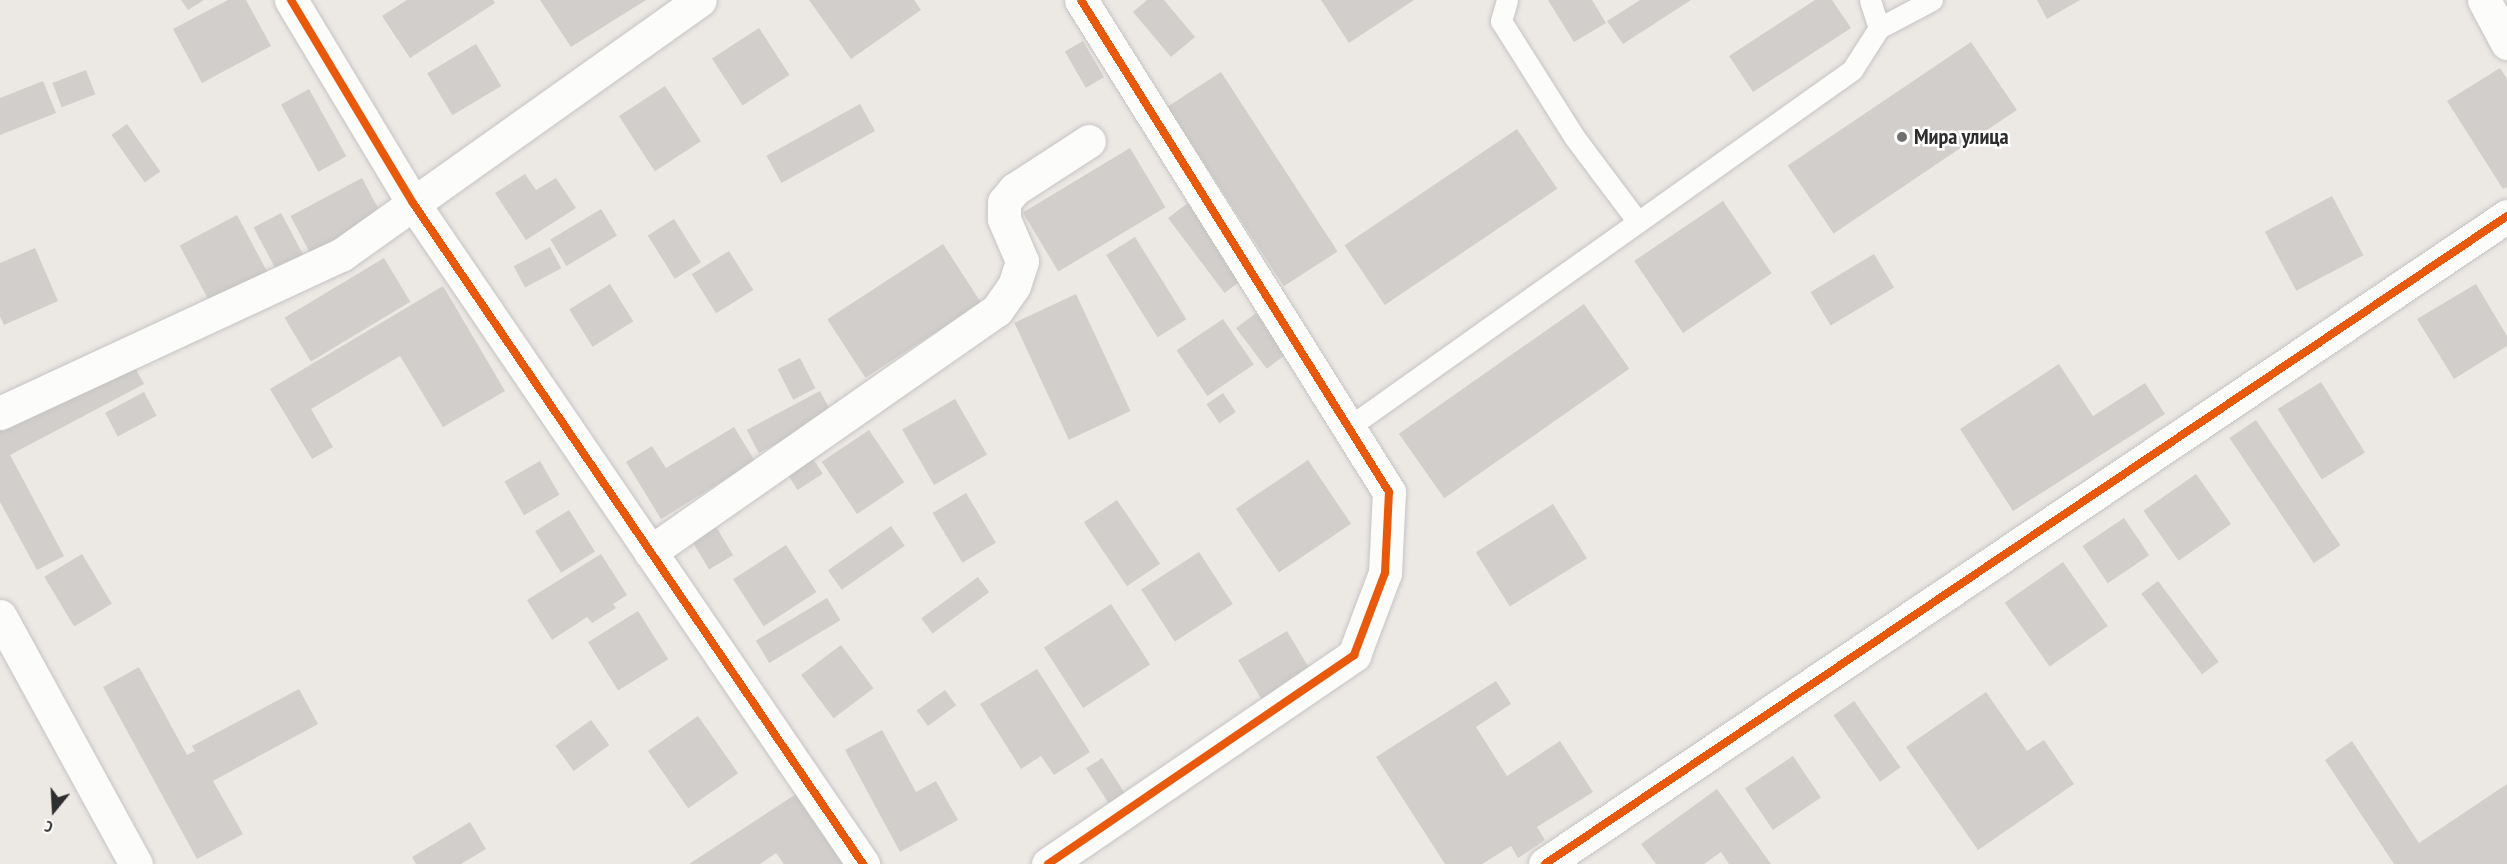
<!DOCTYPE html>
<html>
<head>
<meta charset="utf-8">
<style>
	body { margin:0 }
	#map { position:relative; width:2507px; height:864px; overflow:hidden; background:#ece8e4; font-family:"PT Sans Narrow",sans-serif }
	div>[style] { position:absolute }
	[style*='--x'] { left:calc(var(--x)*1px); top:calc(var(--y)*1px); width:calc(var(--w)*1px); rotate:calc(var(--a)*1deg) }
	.building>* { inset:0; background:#d1cecb; transform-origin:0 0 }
	.roads { filter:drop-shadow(0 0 2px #c5c4c5) drop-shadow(0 0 2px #c5c4c5) }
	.lane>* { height:21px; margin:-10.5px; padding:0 10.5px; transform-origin:10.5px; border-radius:10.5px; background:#fcfcfb }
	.street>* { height:33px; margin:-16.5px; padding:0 16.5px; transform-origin:16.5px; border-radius:16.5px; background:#fcfcfb }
	.secondary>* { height:33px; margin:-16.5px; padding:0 16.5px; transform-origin:16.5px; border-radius:16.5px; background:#fcfcfb }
	.cycleway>* { height:8px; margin:-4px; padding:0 4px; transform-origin:4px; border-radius:4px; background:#e8590c }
	.dots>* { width:16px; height:16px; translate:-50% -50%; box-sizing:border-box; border:3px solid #fff; border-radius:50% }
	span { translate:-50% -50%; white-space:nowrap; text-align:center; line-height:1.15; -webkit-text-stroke:5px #fff; paint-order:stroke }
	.poi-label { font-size:22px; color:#2e2e2e; font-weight:700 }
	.left { translate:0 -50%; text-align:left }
	.north { position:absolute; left:24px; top:780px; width:60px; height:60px; -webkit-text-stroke:4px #fff; paint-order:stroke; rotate:198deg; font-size:16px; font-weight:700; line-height:24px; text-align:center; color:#2e2e2e }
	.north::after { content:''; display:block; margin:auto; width:21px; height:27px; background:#2e2e2e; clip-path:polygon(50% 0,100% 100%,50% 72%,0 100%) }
</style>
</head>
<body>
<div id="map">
	<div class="building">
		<i style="clip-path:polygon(181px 0,204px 0,188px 10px)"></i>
		<i style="clip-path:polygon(228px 0,246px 0,271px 46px,202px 83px,173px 29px)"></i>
		<i style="clip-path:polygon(407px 0,493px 0,495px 3px,410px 58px,382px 16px)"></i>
		<i style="clip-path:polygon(540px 0,646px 0,571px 47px)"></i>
		<i style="clip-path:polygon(809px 0,914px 0,921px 10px,851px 59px)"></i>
		<i style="clip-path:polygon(1147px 0,1164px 0,1195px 37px,1171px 57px,1133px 12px)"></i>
		<i style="clip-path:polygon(1321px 0,1414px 0,1349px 43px)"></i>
		<i style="clip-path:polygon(1548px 0,1592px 0,1606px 23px,1574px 42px)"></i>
		<i style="clip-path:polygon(1640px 0,1691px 0,1623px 44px,1607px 21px)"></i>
		<i style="clip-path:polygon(1815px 0,1832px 0,1851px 28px,1753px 92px,1729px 56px)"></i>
		<i style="clip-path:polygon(2037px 0,2080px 0,2047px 19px)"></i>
		<i style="left:759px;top:28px;width:56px;height:56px;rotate:57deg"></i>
		<i style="left:1083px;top:41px;width:42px;height:21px;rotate:60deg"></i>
		<i style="left:1971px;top:42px;width:82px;height:221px;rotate:56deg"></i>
		<i style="left:476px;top:44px;width:49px;height:57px;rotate:59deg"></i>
		<i style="clip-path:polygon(2500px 68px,2507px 79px,2507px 187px,2503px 189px,2447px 101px)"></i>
		<i style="left:86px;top:70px;width:26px;height:36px;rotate:69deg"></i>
		<i style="left:1221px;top:72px;width:214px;height:64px;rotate:57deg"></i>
		<i style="clip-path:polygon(43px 81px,56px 113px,0 135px,0 98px)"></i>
		<i style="left:665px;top:86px;width:66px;height:55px;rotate:57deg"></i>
		<i style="left:309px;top:89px;width:77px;height:32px;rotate:61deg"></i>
		<i style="left:860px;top:104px;width:31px;height:107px;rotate:61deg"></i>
		<i style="left:127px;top:124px;width:58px;height:19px;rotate:55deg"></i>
		<i style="left:1517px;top:129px;width:72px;height:208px;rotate:56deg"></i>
		<i style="left:1130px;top:148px;width:69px;height:125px;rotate:59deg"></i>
		<i style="clip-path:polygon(525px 174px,536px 190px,556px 178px,576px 208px,526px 240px,495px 193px)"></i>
		<i style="left:362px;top:178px;width:42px;height:81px;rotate:62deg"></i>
		<i style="left:2332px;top:196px;width:67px;height:76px;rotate:62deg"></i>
		<i style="left:1723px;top:201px;width:87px;height:107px;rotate:56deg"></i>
		<i style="left:1188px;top:203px;width:94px;height:25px;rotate:53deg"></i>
		<i style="left:601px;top:209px;width:31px;height:59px;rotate:59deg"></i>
		<i style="left:281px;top:213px;width:53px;height:31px;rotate:62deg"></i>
		<i style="left:237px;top:215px;width:66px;height:65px;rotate:62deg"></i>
		<i style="left:674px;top:219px;width:51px;height:31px;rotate:58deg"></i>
		<i style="left:1135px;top:237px;width:97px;height:34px;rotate:58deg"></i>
		<i style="left:943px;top:244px;width:70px;height:138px;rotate:57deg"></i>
		<i style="left:550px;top:247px;width:24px;height:41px;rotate:62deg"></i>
		<i style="clip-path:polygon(35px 248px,58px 301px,4px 325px,0 316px,0 263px)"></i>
		<i style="left:729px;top:251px;width:46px;height:44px;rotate:58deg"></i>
		<i style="left:1874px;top:254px;width:39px;height:74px;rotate:59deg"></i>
		<i style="left:384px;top:258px;width:51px;height:116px;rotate:59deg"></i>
		<i style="left:610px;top:284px;width:44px;height:48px;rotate:58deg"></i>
		<i style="clip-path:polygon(2476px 284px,2507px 336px,2507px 346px,2454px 379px,2417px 319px)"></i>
		<i style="clip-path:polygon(443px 286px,505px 391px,443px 427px,400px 356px,311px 409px,333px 447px,312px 459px,270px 389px)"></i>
		<i style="left:1076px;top:294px;width:129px;height:68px;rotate:65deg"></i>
		<i style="left:1584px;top:304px;width:79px;height:226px;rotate:55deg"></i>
		<i style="left:1256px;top:313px;width:51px;height:25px;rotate:53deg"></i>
		<i style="left:1223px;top:319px;width:55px;height:56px;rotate:56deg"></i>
		<i style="clip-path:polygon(129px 357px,144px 384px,10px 455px,64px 556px,37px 570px,0 502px,0 425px)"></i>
		<i style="left:800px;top:358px;width:34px;height:25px;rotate:63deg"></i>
		<i style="clip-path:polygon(2059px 364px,2093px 416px,2145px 383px,2165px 414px,2013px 511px,1960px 429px)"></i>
		<i style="left:2321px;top:382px;width:83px;height:51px;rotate:58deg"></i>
		<i style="left:820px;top:391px;width:26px;height:83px;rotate:62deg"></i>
		<i style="left:144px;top:392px;width:27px;height:44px;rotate:62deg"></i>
		<i style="left:1223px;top:393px;width:23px;height:20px;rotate:56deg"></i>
		<i style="left:955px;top:399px;width:64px;height:61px;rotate:60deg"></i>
		<i style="left:2256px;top:420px;width:151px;height:32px;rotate:56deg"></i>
		<i style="clip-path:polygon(734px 427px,755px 461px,661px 519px,626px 462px,652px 446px,666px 468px)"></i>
		<i style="left:869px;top:430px;width:63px;height:57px;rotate:56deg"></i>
		<i style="left:808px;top:451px;width:27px;height:30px;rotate:57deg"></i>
		<i style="left:1308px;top:460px;width:77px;height:87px;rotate:56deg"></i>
		<i style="left:540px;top:461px;width:39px;height:41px;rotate:60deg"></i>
		<i style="left:2196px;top:474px;width:61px;height:64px;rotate:55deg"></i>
		<i style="left:966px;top:493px;width:58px;height:39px;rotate:59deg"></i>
		<i style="left:1117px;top:500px;width:77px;height:40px;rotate:56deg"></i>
		<i style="left:1553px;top:504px;width:64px;height:91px;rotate:58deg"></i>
		<i style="left:569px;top:510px;width:49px;height:40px;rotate:58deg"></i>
		<i style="left:2124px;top:518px;width:45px;height:50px;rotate:56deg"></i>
		<i style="left:712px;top:520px;width:41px;height:28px;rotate:59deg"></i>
		<i style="left:891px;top:526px;width:24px;height:77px;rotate:55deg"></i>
		<i style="left:786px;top:545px;width:56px;height:63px;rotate:57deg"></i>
		<i style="left:1199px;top:552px;width:62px;height:69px;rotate:57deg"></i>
		<i style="left:82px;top:554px;width:58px;height:44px;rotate:59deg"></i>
		<i style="clip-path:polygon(601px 554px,627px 595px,613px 604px,616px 608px,592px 623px,587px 617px,552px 640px,527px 600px)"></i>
		<i style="left:2063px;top:562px;width:78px;height:71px;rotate:55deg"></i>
		<i style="left:978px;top:577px;width:19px;height:70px;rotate:54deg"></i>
		<i style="left:2158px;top:581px;width:101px;height:21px;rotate:53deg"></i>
		<i style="left:827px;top:598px;width:26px;height:83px;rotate:59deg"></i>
		<i style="left:1111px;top:604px;width:72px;height:80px;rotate:57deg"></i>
		<i style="left:638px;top:611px;width:57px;height:59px;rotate:58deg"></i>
		<i style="left:1287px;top:631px;width:48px;height:57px;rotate:59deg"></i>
		<i style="left:841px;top:645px;width:54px;height:50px;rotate:53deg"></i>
		<i style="clip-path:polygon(139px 667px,187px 755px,195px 751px,192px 746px,299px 689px,318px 724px,213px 781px,243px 834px,197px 859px,103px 687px)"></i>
		<i style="clip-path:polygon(1037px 669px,1090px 752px,1054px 775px,1041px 756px,1021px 769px,980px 704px)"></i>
		<i style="clip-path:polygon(1496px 681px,1511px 704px,1476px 727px,1507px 776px,1560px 741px,1593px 792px,1537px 827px,1545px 840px,1518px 858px,1511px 846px,1482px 864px,1445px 864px,1376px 757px)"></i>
		<i style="left:945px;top:690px;width:19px;height:35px;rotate:54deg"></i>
		<i style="clip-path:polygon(1986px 692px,2027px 751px,2044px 740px,2074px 784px,1978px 850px,1906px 747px)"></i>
		<i style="left:1854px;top:701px;width:81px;height:25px;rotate:55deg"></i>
		<i style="left:698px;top:716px;width:70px;height:61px;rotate:55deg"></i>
		<i style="left:591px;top:720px;width:31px;height:44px;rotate:54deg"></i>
		<i style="clip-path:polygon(882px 730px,916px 792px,936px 781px,958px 820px,900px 852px,845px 750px)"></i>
		<i style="clip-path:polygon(2352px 741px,2419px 843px,2507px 784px,2507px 864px,2394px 864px,2325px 760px)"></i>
		<i style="left:1793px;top:756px;width:50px;height:58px;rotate:56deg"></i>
		<i style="left:1102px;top:758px;width:44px;height:19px;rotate:57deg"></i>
		<i style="clip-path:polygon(1717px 789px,1771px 864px,1729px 864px,1721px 852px,1704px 864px,1656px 864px,1641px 844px)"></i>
		<i style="clip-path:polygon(796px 794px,843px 864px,784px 864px,776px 853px,760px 864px,689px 864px)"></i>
		<i style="clip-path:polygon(470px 822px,486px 849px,461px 864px,416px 864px,412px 857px)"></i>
	</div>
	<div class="roads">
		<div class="lane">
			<i style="--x:1507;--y:0;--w:22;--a:106"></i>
			<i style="--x:1501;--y:21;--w:138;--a:57.7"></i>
			<i style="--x:1575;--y:138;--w:105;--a:53.1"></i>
			<i style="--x:1879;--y:28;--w:60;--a:-27.8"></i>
			<i style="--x:1349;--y:427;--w:617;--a:-35.36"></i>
			<i style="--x:1852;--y:70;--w:50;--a:-57.3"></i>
			<i style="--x:1879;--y:28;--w:29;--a:-108"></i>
		</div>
		<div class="street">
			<i style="--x:291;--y:0;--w:237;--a:59"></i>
			<i style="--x:413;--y:203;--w:800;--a:55.75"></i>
			<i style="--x:2484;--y:0;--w:49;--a:61.9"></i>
			<i style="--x:0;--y:413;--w:376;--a:-24.9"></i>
			<i style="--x:341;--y:255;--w:440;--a:-35.4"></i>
			<i style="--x:650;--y:552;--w:423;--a:-34.9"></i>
			<i style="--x:997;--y:310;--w:29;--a:-55"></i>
			<i style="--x:1014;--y:286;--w:26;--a:-72"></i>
			<i style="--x:1022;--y:261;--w:46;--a:-113.2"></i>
			<i style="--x:1004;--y:219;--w:17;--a:-90"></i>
			<i style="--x:1004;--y:202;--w:17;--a:-50"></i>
			<i style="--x:1015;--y:189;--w:88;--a:-33"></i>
			<i style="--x:1048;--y:864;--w:371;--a:-34.3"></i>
			<i style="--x:1354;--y:655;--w:88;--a:-69.3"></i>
			<i style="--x:1385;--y:573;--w:81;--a:-87.2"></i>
			<i style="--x:1389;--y:492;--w:580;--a:-122.05"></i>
			<i style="--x:1545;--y:864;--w:1160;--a:-33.96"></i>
		</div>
		<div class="secondary">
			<i style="--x:0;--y:616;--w:283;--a:61.3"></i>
		</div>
	</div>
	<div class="cycleway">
		<i style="--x:291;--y:0;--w:237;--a:59"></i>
		<i style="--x:413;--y:203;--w:800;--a:55.75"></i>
		<i style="--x:1048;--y:864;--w:371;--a:-34.3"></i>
		<i style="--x:1354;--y:655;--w:88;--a:-69.3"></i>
		<i style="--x:1385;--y:573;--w:81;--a:-87.2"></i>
		<i style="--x:1389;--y:492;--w:580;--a:-122.05"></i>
		<i style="--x:1545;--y:864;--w:1160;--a:-33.96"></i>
	</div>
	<div class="dots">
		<i style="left:1902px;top:137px;background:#706f6e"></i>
	</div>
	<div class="poi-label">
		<span class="left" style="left:1914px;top:137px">Мира улица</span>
	</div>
	<div class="north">С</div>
</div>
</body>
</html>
